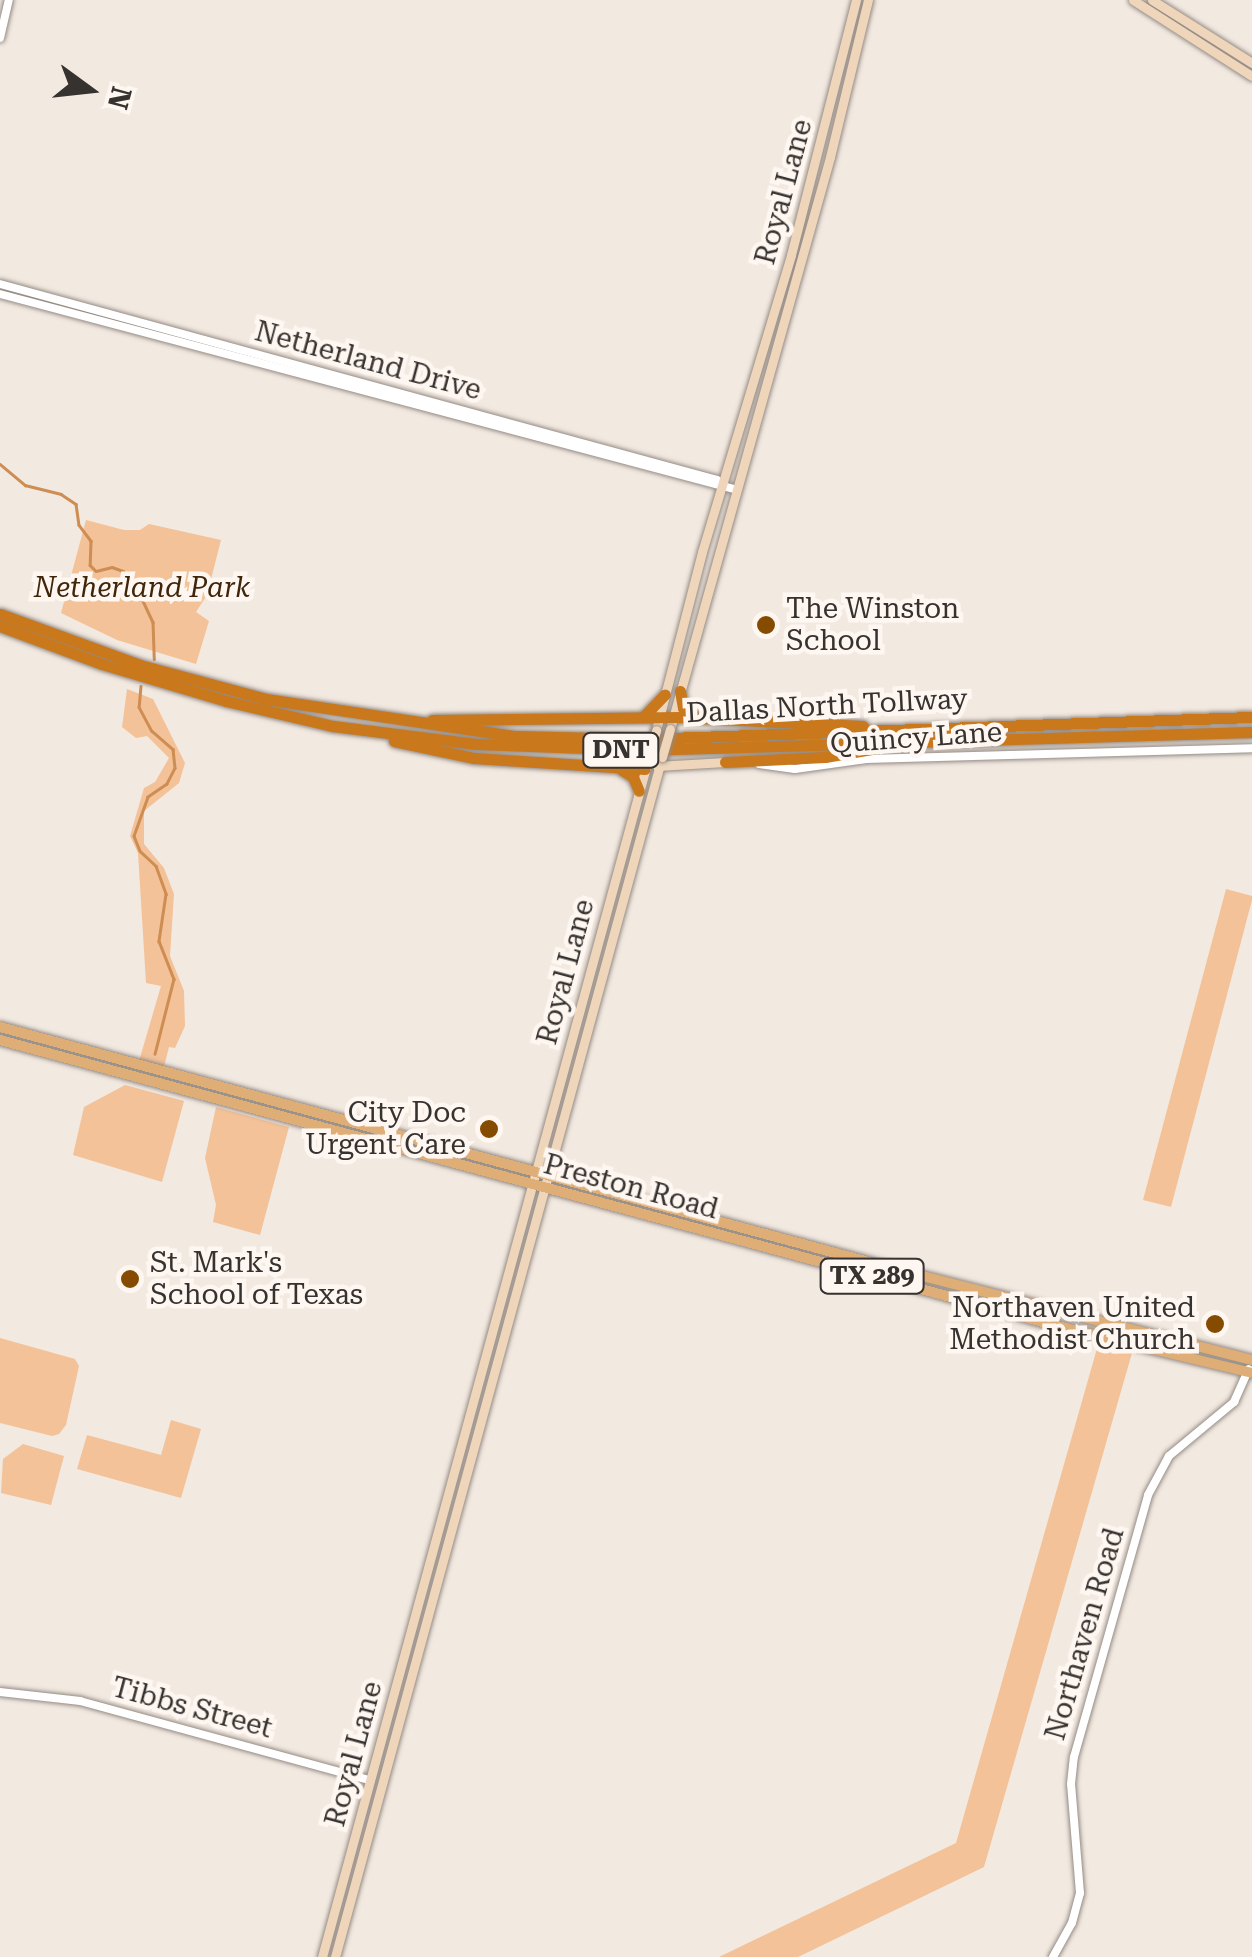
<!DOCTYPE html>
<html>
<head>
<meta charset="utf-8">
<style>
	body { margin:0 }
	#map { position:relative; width:1252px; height:1957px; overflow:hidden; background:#f2e9e1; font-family:"Roboto Serif",serif }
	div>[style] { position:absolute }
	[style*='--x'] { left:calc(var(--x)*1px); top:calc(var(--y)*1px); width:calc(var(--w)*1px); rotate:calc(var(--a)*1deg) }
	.green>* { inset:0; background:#f3c298 }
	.stream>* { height:2.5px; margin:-1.25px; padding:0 1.25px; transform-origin:1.25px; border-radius:1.25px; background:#ce8d52 }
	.roads { filter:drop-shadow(0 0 2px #948b84) drop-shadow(0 0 2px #948b84) }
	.tertiary>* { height:8px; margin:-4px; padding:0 4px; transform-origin:4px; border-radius:4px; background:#fff }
	.secondary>* { height:9px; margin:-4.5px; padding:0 4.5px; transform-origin:4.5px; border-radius:4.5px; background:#efd6bb }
	.primary>* { height:10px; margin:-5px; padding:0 5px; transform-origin:5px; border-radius:5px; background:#dfae77 }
	.motorway>* { height:11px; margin:-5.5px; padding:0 5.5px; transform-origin:5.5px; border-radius:5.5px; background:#ca781c }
	.bridges { filter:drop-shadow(0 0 2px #948b84) drop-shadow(0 0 2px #948b84) }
	.secondary-bridge>* { height:9px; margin:-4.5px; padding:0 4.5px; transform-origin:4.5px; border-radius:4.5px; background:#efd6bb }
	.dots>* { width:28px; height:28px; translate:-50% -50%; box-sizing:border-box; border:5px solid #fef6f0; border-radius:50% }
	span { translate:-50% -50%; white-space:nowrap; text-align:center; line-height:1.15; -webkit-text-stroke:9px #fef6f0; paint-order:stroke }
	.shield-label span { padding:2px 8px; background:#fef6f0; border:2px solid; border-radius:8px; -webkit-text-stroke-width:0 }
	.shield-label { font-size:25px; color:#36322f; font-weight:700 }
	.street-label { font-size:28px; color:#36322f }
	.park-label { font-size:28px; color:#3f250a; font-style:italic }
	.poi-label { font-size:28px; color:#36322f }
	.left { translate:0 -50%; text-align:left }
	.right { translate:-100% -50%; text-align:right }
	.north { position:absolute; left:40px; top:40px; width:100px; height:100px; -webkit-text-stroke:8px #fef6f0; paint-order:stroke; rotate:105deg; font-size:28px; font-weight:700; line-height:40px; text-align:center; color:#36322f }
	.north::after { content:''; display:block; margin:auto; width:35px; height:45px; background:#36322f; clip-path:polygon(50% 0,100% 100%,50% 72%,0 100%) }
</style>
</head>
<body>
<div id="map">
	<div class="green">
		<i style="clip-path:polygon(86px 520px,124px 530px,140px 530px,149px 524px,221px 540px,207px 595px,196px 612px,209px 621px,196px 664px,117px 640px,61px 613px)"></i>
		<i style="clip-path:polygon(127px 689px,153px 699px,185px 763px,179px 783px,144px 811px,144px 844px,164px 868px,174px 894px,170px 956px,184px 991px,185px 1026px,175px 1048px,169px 1047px,164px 1067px,139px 1061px,161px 986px,146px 983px,138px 853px,130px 836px,144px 788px,155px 782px,169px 758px,147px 736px,136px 738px,122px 727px)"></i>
		<i style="clip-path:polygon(1226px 889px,1252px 896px,1252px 900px,1171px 1207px,1143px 1200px)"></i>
		<i style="clip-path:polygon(125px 1085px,184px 1101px,162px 1182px,73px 1155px,84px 1107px)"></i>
		<i style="clip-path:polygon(216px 1107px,289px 1127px,260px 1235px,213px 1222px,216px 1205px,205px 1158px)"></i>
		<i style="clip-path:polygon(0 1338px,75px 1359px,79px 1366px,66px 1425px,59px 1434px,52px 1436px,0 1423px)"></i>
		<i style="clip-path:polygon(1098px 1345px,1132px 1353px,984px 1867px,798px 1957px,719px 1957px,956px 1843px)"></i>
		<i style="clip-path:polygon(171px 1420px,201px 1429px,181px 1498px,77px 1469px,87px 1435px,161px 1455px)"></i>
		<i style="clip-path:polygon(23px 1444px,64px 1456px,51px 1505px,1px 1493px,3px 1459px)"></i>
	</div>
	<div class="stream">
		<i style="--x:0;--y:464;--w:33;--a:40"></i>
		<i style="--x:25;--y:485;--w:37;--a:14"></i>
		<i style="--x:61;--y:494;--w:18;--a:34"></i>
		<i style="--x:76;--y:504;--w:21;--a:82"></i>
		<i style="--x:79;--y:525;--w:20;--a:53"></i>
		<i style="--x:91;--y:541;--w:24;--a:92"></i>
		<i style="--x:90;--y:565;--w:8;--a:45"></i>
		<i style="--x:96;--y:571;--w:16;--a:-14"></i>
		<i style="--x:112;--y:567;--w:12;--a:20"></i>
		<i style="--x:123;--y:571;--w:22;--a:51"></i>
		<i style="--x:137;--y:588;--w:38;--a:65"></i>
		<i style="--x:153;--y:622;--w:37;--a:88"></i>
		<i style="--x:141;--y:686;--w:21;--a:95"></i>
		<i style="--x:139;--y:707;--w:27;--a:62"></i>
		<i style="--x:152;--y:731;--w:28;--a:41"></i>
		<i style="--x:173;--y:749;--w:19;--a:84"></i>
		<i style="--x:175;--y:768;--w:18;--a:117"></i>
		<i style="--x:167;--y:784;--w:23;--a:146"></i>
		<i style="--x:148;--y:797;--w:41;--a:109.7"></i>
		<i style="--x:134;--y:836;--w:16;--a:68"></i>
		<i style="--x:140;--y:851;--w:22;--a:43"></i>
		<i style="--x:156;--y:866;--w:30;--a:70"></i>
		<i style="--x:166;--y:894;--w:48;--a:98.5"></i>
		<i style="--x:159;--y:941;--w:41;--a:68.5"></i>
		<i style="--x:174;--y:979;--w:77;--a:104.2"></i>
	</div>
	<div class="roads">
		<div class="tertiary">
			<i style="--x:0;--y:38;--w:39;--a:-77"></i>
			<i style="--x:0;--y:284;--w:743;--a:15.29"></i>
			<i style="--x:717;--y:480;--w:8;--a:50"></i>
			<i style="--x:0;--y:294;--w:759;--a:14.88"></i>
			<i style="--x:759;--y:764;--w:36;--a:8"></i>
			<i style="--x:795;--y:769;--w:72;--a:-8"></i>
			<i style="--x:866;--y:759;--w:386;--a:-1.6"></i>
			<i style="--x:0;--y:1692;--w:81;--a:6.4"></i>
			<i style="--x:80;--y:1701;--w:300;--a:15.3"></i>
			<i style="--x:1053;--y:1957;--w:39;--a:-61"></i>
			<i style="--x:1072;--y:1923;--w:31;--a:-75"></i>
			<i style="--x:1080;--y:1893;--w:109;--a:-94.7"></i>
			<i style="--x:1071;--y:1784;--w:27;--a:-84"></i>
			<i style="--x:1074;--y:1757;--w:272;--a:-74.2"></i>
			<i style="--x:1148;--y:1495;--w:44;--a:-61.7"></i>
			<i style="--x:1169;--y:1456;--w:85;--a:-39.7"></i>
			<i style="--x:1234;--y:1402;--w:36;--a:-66"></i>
		</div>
		<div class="secondary">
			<i style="--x:1133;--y:0;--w:141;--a:32.6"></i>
			<i style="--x:1152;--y:0;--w:118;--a:32.2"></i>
			<i style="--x:670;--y:729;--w:594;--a:-74.37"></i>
			<i style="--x:830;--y:157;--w:162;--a:-76.4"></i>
			<i style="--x:656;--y:730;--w:184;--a:-75.5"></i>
			<i style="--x:702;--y:552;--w:310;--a:-73.3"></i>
			<i style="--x:791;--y:255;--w:263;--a:-75.7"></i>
			<i style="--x:657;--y:766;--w:68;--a:-3.4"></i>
			<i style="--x:322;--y:1957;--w:1237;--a:-74.77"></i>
			<i style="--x:335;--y:1957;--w:1244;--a:-74.76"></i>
		</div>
		<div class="primary">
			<i style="--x:0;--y:1027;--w:919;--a:15.14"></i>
			<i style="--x:887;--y:1267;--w:377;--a:14.3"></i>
			<i style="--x:0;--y:1040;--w:1103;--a:15.13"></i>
			<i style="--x:1065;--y:1328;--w:192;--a:13.5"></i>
		</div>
		<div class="motorway">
			<i style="--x:0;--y:614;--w:149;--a:20"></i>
			<i style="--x:140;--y:665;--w:131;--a:15.1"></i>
			<i style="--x:266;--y:699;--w:252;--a:8.5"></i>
			<i style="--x:515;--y:736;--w:127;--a:1.4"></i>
			<i style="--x:642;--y:739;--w:610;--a:-2.07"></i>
			<i style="--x:0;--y:626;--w:109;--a:20.4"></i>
			<i style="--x:102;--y:664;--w:129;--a:16.6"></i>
			<i style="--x:226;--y:701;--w:110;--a:13.2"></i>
			<i style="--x:333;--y:726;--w:144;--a:7.2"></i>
			<i style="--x:476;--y:744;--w:165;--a:2.1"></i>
			<i style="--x:641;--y:750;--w:611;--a:-1.69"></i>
			<i style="--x:680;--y:691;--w:17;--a:80"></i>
			<i style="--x:683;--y:708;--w:12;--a:35"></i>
			<i style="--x:644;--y:716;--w:30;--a:-46"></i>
			<i style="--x:432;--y:720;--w:248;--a:-0.7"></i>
			<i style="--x:680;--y:717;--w:183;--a:2.8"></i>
			<i style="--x:394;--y:741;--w:82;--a:12"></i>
			<i style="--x:474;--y:758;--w:171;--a:3.7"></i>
			<i style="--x:725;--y:762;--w:100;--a:-2.9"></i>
			<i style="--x:825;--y:757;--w:49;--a:-9.5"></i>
			<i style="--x:622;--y:770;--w:13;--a:32"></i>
			<i style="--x:633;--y:777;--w:15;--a:67"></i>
		</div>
	</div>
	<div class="bridges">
		<div class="secondary-bridge">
			<i style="--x:648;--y:757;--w:28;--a:-73"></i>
			<i style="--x:662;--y:757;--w:29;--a:-74"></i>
		</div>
	</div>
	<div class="dots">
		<i style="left:766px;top:625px;background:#854b01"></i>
		<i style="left:489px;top:1129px;background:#854b01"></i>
		<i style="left:130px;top:1279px;background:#854b01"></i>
		<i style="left:1215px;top:1324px;background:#854b01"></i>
	</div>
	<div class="shield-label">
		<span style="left:621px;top:750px">DNT</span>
		<span style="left:872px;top:1276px">TX 289</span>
	</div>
	<div class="street-label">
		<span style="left:784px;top:192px;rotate:-75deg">Royal Lane</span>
		<span style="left:368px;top:361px;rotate:15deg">Netherland Drive</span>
		<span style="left:827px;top:706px;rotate:-3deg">Dallas North Tollway</span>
		<span style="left:916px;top:738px;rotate:-4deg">Quincy Lane</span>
		<span style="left:566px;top:972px;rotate:-75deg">Royal Lane</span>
		<span style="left:631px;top:1187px;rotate:15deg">Preston Road</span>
		<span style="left:1085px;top:1634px;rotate:-74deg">Northaven Road</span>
		<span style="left:192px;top:1708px;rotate:15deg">Tibbs Street</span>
		<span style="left:354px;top:1754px;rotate:-75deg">Royal Lane</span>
	</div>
	<div class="park-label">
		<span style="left:142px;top:588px">Netherland Park</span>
	</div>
	<div class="poi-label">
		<span class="left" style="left:786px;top:625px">The Winston<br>School</span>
		<span class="right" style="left:466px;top:1129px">City Doc<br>Urgent Care</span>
		<span class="left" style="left:150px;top:1279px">St. Mark's<br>School of Texas</span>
		<span class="right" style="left:1195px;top:1324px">Northaven United<br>Methodist Church</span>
	</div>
	<div class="north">N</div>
</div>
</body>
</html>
